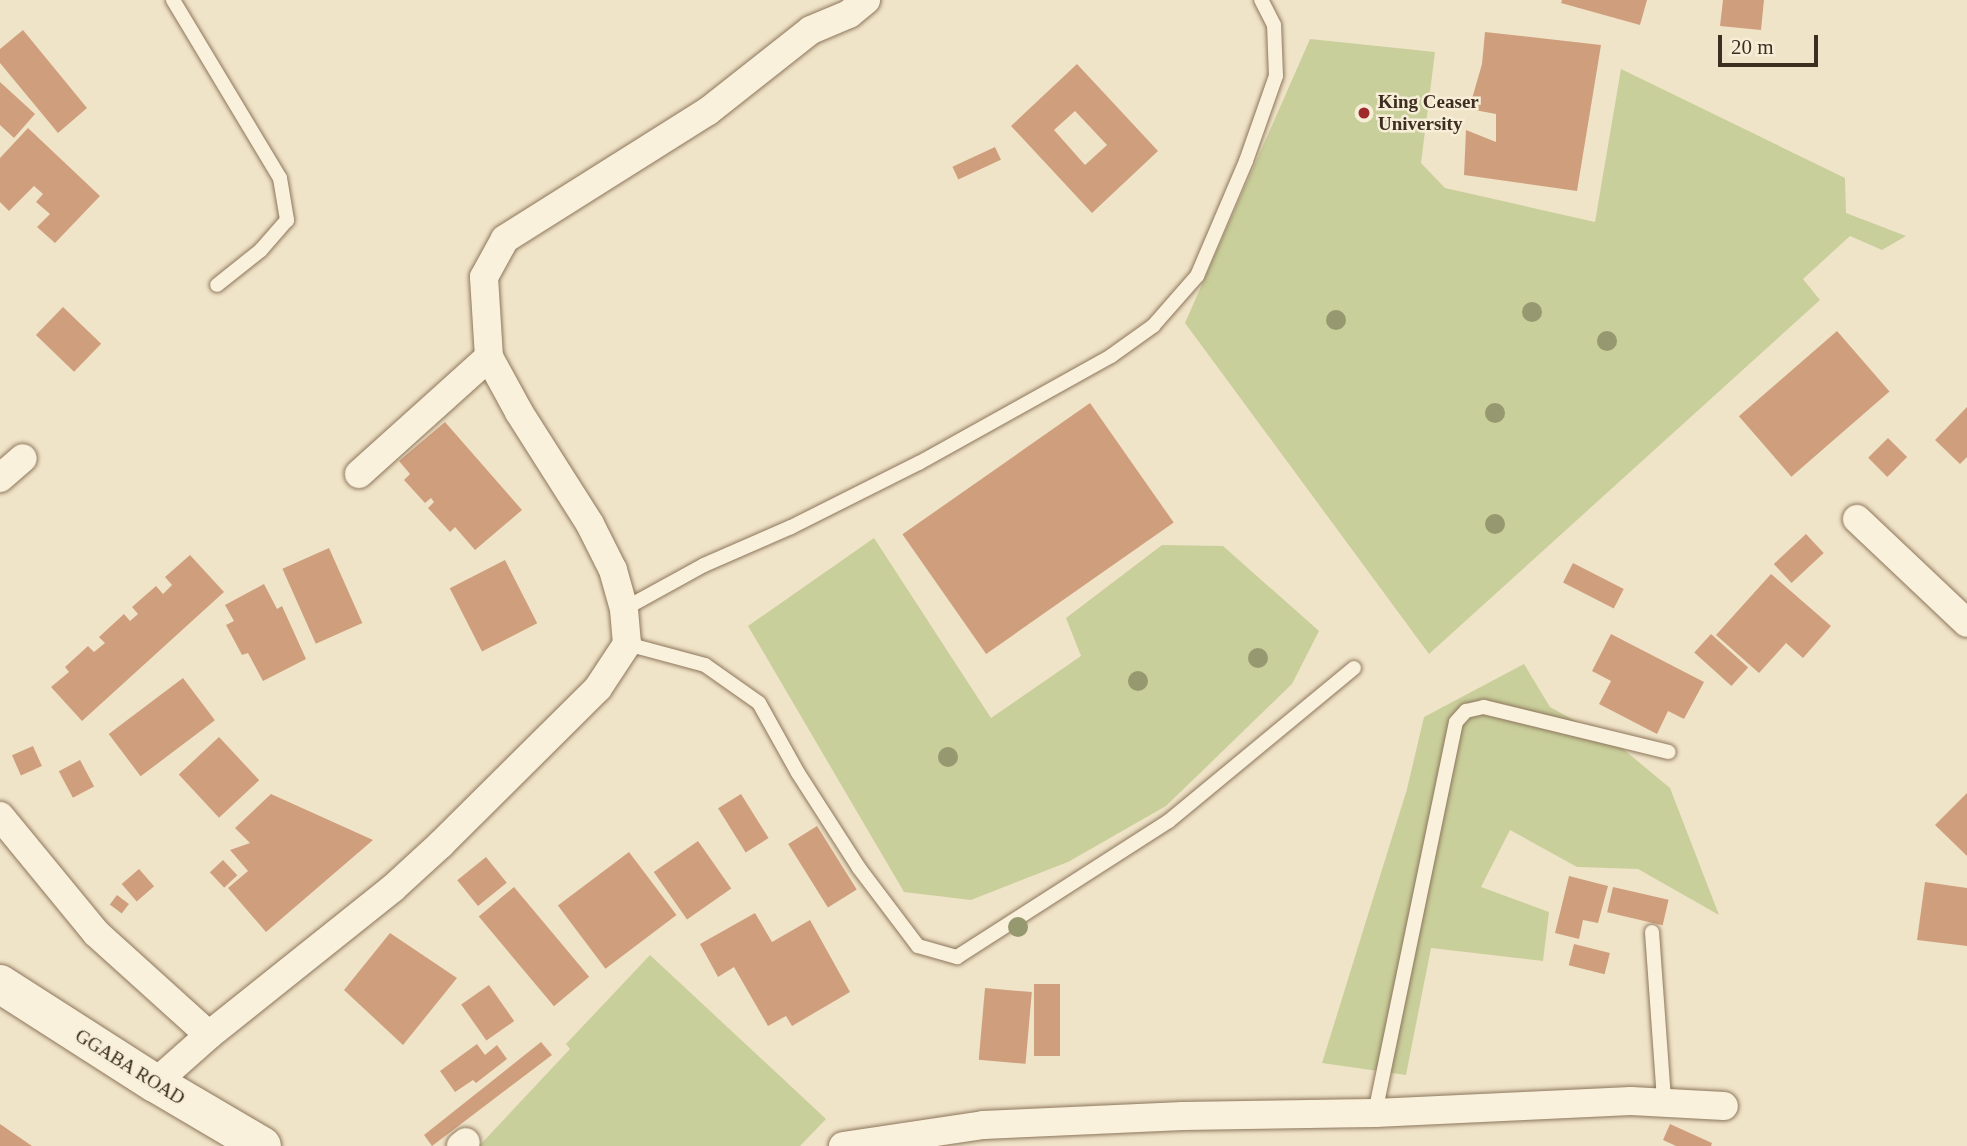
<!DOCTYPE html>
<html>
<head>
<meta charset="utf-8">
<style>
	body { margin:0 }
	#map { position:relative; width:1967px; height:1146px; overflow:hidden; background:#f0e4c8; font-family:"Times New Roman",serif }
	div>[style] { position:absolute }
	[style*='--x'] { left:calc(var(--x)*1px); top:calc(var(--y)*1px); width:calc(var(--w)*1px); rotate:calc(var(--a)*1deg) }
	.green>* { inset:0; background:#c9cf9b }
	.building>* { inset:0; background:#cf9f7d; transform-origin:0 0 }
	.roads { filter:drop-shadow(0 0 2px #8d765c) drop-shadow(0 0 2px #8d765c) }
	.lane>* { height:14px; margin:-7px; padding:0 7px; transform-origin:7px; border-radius:7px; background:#faf1dc }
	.street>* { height:28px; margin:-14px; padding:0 14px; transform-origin:14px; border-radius:14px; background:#faf1dc }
	.secondary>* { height:38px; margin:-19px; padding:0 19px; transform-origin:19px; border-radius:19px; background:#faf1dc }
	.trees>* { width:20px; height:20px; margin:-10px; border-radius:50%; background:#96986f }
	.dots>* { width:19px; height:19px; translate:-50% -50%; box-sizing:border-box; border:4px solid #f7eed8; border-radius:50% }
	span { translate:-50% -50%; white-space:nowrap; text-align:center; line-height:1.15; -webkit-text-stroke:5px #f7eed8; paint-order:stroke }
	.poi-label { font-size:19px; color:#3d2e20; font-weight:700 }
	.left { translate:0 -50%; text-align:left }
	.street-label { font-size:19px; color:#3d2e20 }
	.scale { position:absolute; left:1718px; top:35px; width:100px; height:32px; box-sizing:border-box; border:4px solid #3d2e20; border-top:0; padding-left:9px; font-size:21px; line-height:24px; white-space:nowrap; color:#3d2e20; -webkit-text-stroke:5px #f7eed8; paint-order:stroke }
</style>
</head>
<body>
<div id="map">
	<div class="green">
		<i style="clip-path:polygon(1310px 39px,1435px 52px,1421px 163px,1445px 188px,1595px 222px,1621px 69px,1845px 178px,1846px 213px,1906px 236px,1882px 250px,1850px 236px,1803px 279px,1820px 300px,1429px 654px,1185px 323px)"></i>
		<i style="clip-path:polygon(874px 538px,991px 718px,1081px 656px,1066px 618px,1162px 545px,1223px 546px,1319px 631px,1292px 684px,1166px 806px,1068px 862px,971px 900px,904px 892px,748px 626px)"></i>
		<i style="clip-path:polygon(1524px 664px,1550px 707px,1617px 744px,1670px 788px,1719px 915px,1638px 869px,1577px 867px,1510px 830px,1481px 887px,1549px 912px,1543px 961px,1431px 948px,1406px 1075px,1322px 1063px,1407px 789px,1424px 717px)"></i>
		<i style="clip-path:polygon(650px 955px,826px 1119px,800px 1146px,479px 1146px,570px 1049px,566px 1044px)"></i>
	</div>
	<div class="building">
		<i style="clip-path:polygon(1562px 0,1647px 0,1640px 25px,1561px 3px)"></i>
		<i style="clip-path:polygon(1723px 0,1764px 0,1761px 30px,1720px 26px)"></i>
		<i style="clip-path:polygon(23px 30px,87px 108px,58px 133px,0 63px,0 49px)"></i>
		<i style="clip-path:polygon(1485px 32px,1601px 45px,1577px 191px,1464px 175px,1466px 130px,1496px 142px,1496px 114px,1469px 109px,1482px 64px)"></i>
		<i style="clip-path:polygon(evenodd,1077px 64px,1158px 151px,1092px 213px,1011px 126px,1077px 64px,1075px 111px,1107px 145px,1085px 165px,1054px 130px,1075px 111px)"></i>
		<i style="clip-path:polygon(0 82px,35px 114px,14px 138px,0 125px)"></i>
		<i style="clip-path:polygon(28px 128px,100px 196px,55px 243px,37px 227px,50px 214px,36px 202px,43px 194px,34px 186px,9px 211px,0 202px,0 158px)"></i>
		<i style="left:995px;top:147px;width:14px;height:47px;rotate:65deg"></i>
		<i style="left:63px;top:307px;width:53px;height:39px;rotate:44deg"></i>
		<i style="left:1837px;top:331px;width:80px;height:130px;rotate:49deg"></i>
		<i style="left:1090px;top:403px;width:146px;height:229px;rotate:55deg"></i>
		<i style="clip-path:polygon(1967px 407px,1967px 457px,1960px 464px,1935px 440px)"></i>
		<i style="clip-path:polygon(445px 422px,522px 510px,475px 550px,455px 527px,450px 532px,428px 508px,434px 502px,431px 498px,425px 503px,404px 480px,410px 474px,399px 461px)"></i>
		<i style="left:1888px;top:438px;width:27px;height:28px;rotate:45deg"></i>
		<i style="left:1806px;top:534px;width:26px;height:44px;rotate:47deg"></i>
		<i style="left:329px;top:548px;width:82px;height:51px;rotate:66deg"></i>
		<i style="clip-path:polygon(190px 555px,224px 592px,82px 721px,51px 687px,69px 672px,65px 667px,88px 646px,94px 652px,105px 643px,99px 637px,124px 614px,130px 621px,138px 614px,132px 607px,156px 586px,163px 594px,172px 585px,165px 577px)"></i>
		<i style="left:505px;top:560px;width:71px;height:62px;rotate:63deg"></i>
		<i style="left:1573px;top:563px;width:57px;height:22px;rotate:27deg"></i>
		<i style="clip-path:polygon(1771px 574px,1831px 626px,1803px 658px,1786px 643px,1759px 673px,1716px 635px)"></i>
		<i style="clip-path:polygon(264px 584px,277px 609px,282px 606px,306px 659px,263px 681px,248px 653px,242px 655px,226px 625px,234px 621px,225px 605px)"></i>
		<i style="clip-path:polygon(1611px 634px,1704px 682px,1684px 719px,1668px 711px,1657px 734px,1599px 704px,1611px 681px,1592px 671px)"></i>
		<i style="left:1711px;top:634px;width:50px;height:25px;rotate:42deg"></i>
		<i style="left:183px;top:678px;width:53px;height:93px;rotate:53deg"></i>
		<i style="left:219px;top:737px;width:59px;height:55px;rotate:47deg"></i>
		<i style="left:33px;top:746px;width:22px;height:23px;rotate:66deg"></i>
		<i style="left:80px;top:760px;width:30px;height:24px;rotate:62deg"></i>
		<i style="clip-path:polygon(1967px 793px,1967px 856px,1935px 825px)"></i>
		<i style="clip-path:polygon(271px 794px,373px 840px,266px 932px,228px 888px,248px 871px,230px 850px,250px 843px,235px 828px)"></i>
		<i style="left:741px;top:794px;width:52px;height:27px;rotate:58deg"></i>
		<i style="left:817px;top:826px;width:75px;height:34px;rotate:58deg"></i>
		<i style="left:698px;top:841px;width:58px;height:54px;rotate:55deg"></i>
		<i style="left:629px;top:852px;width:79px;height:89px;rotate:53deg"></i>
		<i style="left:486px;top:857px;width:33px;height:37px;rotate:51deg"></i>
		<i style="left:223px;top:860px;width:21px;height:18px;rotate:47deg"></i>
		<i style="left:139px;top:869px;width:23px;height:23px;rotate:49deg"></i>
		<i style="clip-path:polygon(1569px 876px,1608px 886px,1598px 923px,1583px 920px,1579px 939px,1555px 933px)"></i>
		<i style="clip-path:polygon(1925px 882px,1967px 888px,1967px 946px,1917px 940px)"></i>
		<i style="left:514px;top:887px;width:117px;height:46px;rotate:50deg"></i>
		<i style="left:1613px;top:887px;width:57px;height:26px;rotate:13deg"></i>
		<i style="left:117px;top:895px;width:15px;height:12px;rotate:37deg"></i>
		<i style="clip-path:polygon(755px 913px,772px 942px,810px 920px,850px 992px,792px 1026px,786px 1016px,768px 1026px,734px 967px,718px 977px,700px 944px)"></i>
		<i style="clip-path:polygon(390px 933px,457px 978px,403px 1045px,344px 990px)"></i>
		<i style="left:1574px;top:944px;width:37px;height:22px;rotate:14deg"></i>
		<i style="left:1034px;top:984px;width:26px;height:72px"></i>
		<i style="left:489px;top:985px;width:44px;height:34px;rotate:55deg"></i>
		<i style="left:985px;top:988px;width:47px;height:72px;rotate:5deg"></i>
		<i style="clip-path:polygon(541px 1042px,552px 1055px,432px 1146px,424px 1135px)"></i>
		<i style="clip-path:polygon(477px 1044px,485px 1055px,497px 1045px,507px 1059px,476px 1083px,473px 1080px,455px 1092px,440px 1071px)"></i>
		<i style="clip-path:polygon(0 1124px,32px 1146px,0 1146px)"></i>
		<i style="clip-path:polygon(1670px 1124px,1712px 1143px,1711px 1146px,1676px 1146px,1663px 1140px)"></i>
	</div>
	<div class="roads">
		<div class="lane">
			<i style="--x:173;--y:0;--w:208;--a:59"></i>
			<i style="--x:280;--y:178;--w:43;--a:80.5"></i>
			<i style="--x:287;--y:220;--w:40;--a:131"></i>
			<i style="--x:261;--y:250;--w:56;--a:141.5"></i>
			<i style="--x:624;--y:609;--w:91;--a:-28.8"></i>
			<i style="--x:704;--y:565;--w:95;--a:-23.6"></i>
			<i style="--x:791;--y:527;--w:143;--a:-26.6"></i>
			<i style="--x:919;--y:463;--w:220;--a:-29.1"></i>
			<i style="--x:1111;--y:356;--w:52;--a:-35.5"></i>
			<i style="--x:1153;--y:326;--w:67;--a:-48.7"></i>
			<i style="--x:1197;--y:276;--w:125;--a:-66.9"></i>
			<i style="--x:1246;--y:161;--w:90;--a:-70.6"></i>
			<i style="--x:1276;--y:76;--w:51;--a:-92.2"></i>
			<i style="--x:1274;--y:25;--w:28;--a:-117"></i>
			<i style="--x:627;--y:644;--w:81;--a:15.1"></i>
			<i style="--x:705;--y:665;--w:66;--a:35.1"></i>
			<i style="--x:759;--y:703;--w:80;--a:60.9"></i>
			<i style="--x:798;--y:773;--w:113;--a:57.3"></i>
			<i style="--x:859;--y:868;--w:98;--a:52.9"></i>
			<i style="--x:918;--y:946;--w:41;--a:15.8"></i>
			<i style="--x:957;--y:957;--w:252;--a:-32.7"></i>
			<i style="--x:1169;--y:821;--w:240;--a:-39.6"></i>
			<i style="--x:1652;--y:932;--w:168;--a:85.9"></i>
			<i style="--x:1375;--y:1113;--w:399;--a:-78.3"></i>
			<i style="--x:1456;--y:722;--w:15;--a:-48"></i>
			<i style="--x:1466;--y:711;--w:18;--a:-13"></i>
			<i style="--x:1484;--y:707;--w:190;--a:13.7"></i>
		</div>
		<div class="street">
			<i style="--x:359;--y:474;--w:175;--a:-42"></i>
			<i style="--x:0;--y:478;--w:30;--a:-41"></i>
			<i style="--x:1857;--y:519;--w:151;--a:43.4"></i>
			<i style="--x:0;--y:816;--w:151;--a:50.6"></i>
			<i style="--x:96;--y:933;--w:152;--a:42.1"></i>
			<i style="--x:155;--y:1083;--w:72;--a:-41.6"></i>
			<i style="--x:209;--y:1035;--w:236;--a:-38.6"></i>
			<i style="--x:393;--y:888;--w:64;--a:-42.5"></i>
			<i style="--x:440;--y:845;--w:223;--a:-44.8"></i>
			<i style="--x:598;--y:688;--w:53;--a:-56.6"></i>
			<i style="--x:627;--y:644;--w:35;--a:-95"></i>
			<i style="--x:624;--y:609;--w:41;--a:-105.8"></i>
			<i style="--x:613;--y:570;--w:51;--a:-116.6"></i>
			<i style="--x:590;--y:524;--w:133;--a:-122.4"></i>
			<i style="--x:519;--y:412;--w:63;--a:-118.6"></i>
			<i style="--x:489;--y:357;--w:80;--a:-93.6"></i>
			<i style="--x:484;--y:277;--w:43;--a:-61.1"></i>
			<i style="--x:505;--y:239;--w:239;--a:-32.2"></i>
			<i style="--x:707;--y:112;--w:132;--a:-38.3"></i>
			<i style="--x:811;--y:30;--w:41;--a:-22.8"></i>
			<i style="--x:849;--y:14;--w:22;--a:-39"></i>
			<i style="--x:461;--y:1146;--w:6;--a:-39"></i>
			<i style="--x:843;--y:1146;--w:142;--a:-8.5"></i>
			<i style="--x:983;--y:1125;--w:200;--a:-2.6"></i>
			<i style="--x:1183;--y:1116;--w:192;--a:-0.9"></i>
			<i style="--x:1375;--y:1113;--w:256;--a:-2.7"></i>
			<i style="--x:1631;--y:1101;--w:93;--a:3.1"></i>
		</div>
		<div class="secondary">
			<i style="--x:0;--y:984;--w:184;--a:32.6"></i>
			<i style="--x:155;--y:1083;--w:124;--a:30.5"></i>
		</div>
	</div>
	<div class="trees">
		<i style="left:1532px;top:312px"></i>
		<i style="left:1336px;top:320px"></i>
		<i style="left:1607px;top:341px"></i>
		<i style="left:1495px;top:413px"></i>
		<i style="left:1495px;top:524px"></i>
		<i style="left:1258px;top:658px"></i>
		<i style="left:1138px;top:681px"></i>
		<i style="left:948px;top:757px"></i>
		<i style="left:1018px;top:927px"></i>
	</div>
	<div class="dots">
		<i style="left:1364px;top:113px;background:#9e2a2b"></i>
	</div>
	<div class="poi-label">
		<span class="left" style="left:1378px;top:113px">King Ceaser<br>University</span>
	</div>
	<div class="street-label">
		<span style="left:130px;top:1067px;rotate:32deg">GGABA ROAD</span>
	</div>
	<div class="scale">20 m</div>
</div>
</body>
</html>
